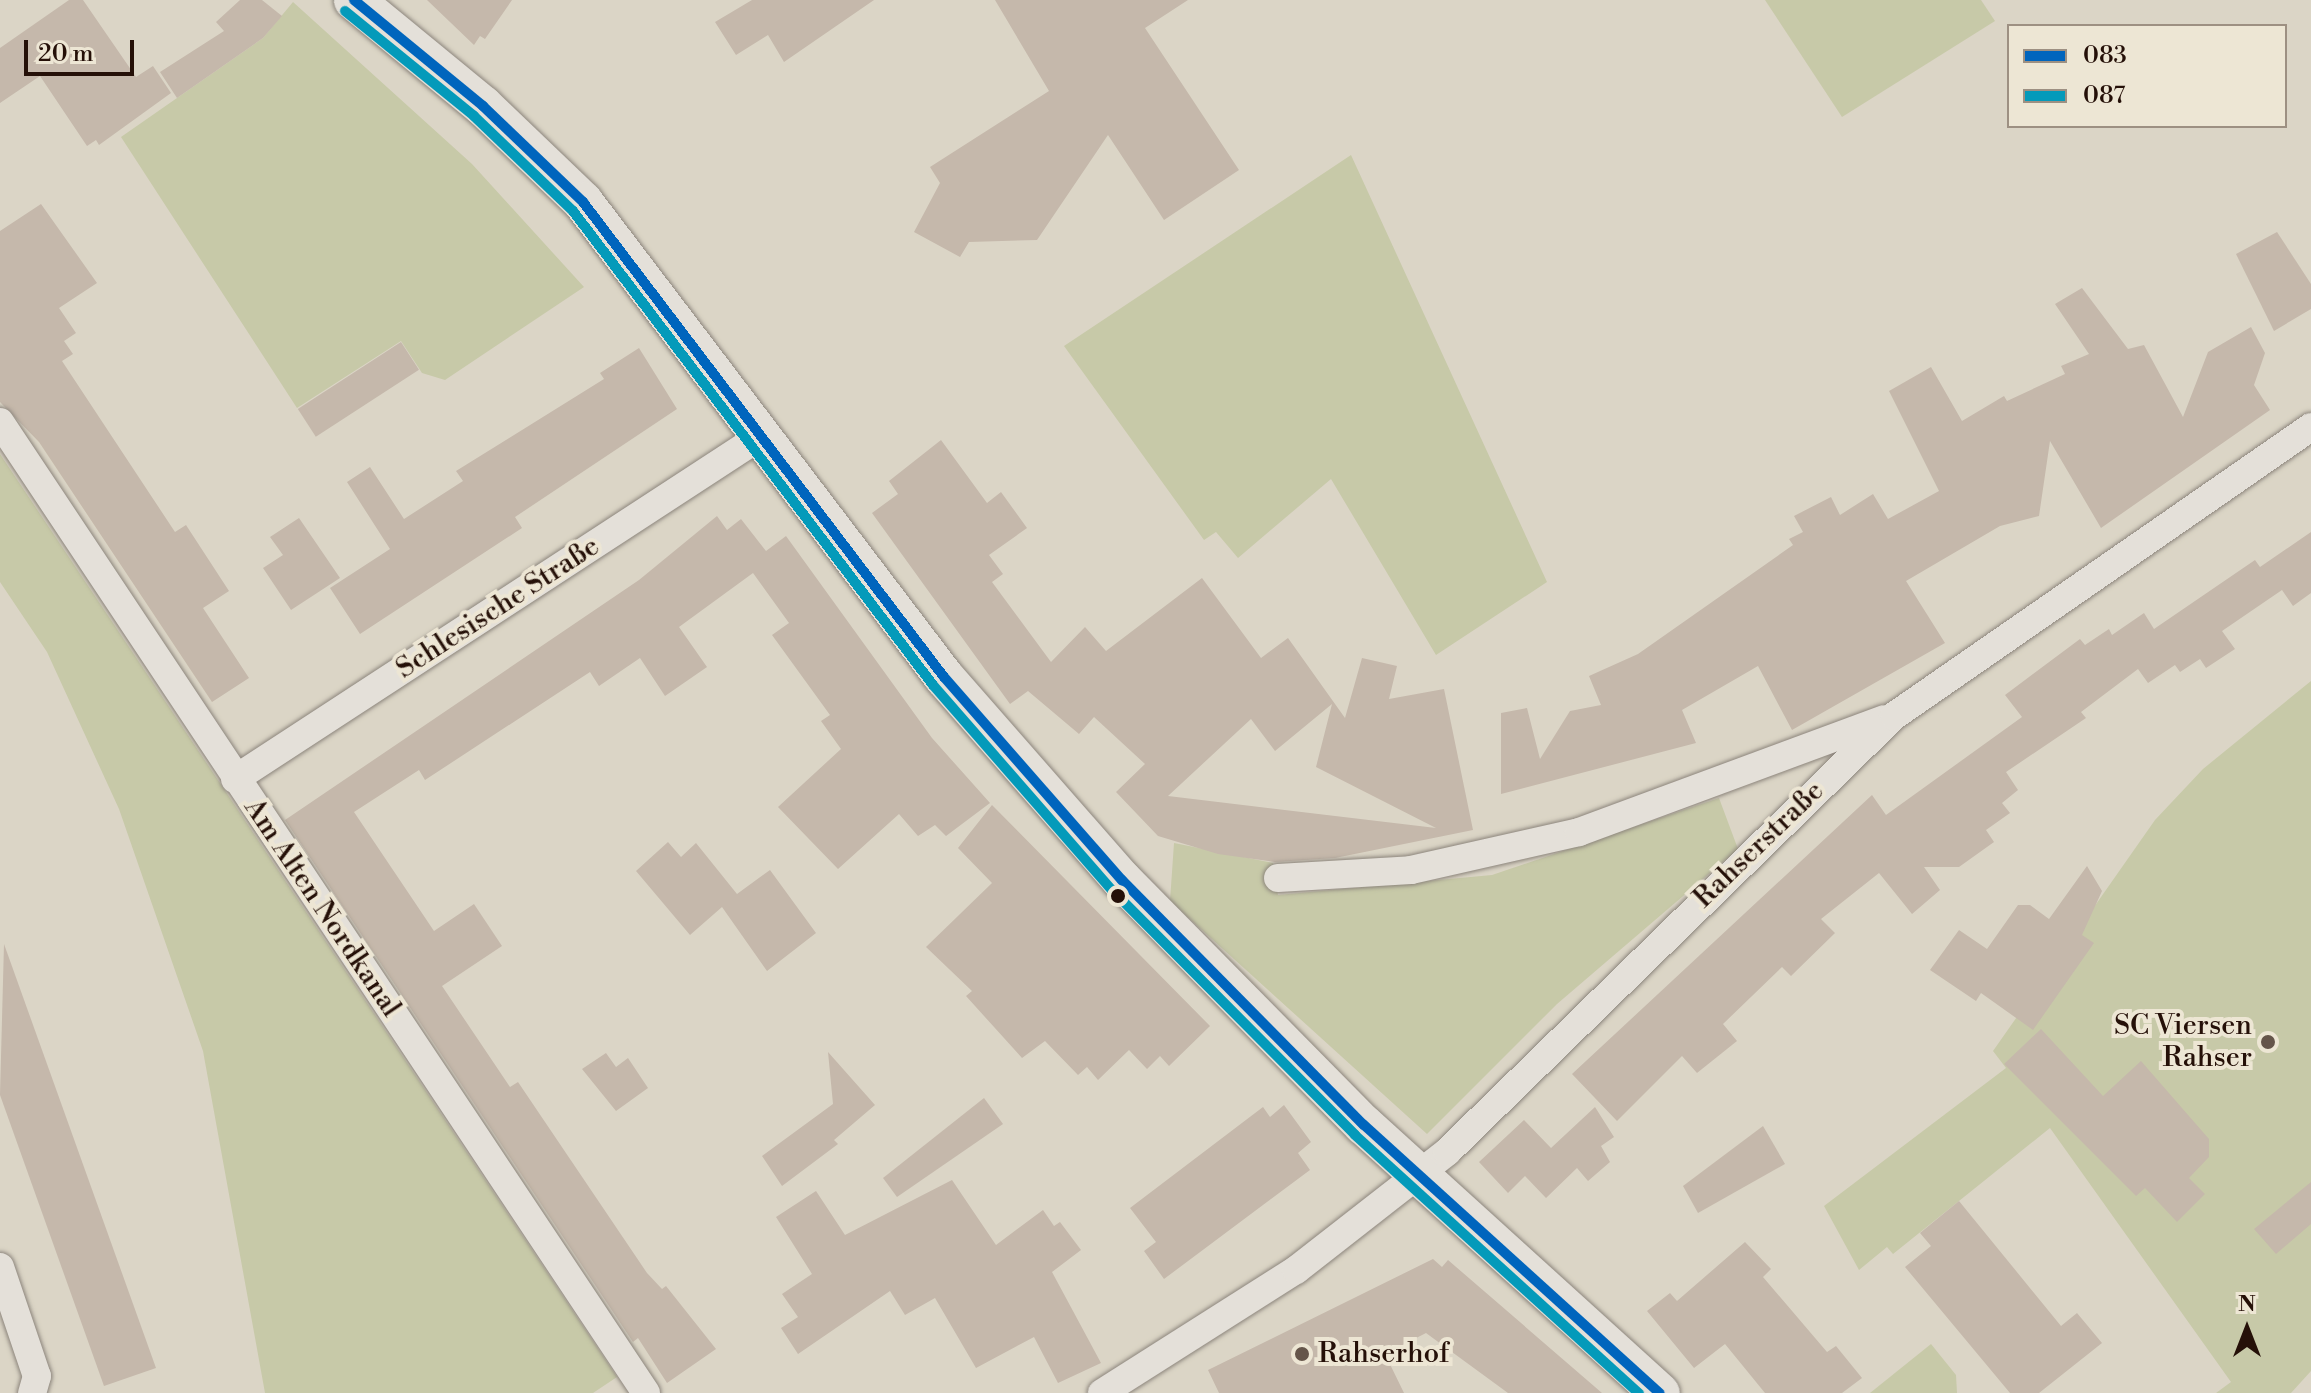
<!DOCTYPE html>
<html>
<head>
<meta charset="utf-8">
<style>
	body { margin:0 }
	#map { position:relative; width:2311px; height:1393px; overflow:hidden; background:#dbd5c6; font-family:"Libre Bodoni",serif }
	div>[style] { position:absolute }
	[style*='--x'] { left:calc(var(--x)*1px); top:calc(var(--y)*1px); width:calc(var(--w)*1px); rotate:calc(var(--a)*1deg) }
	.green>* { inset:0; background:#c7c9a8 }
	.building>* { inset:0; background:#c5b8ab; transform-origin:0 0 }
	.roads { filter:drop-shadow(0 0 2px #8c857c) drop-shadow(0 0 2px #8c857c) }
	.street>* { height:28px; margin:-14px; padding:0 14px; transform-origin:14px; border-radius:14px; background:#e4e0d9 }
	.secondary>* { height:40px; margin:-20px; padding:0 20px; transform-origin:20px; border-radius:20px; background:#e4e0d9 }
	.bus-1>* { height:10px; margin:-5px; padding:0 5px; transform-origin:5px; border-radius:5px; background:#0065bd }
	.bus-2>* { height:10px; margin:-5px; padding:0 5px; transform-origin:5px; border-radius:5px; background:#049aba }
	.dots>* { width:22px; height:22px; translate:-50% -50%; box-sizing:border-box; border:4px solid #ede6d4; border-radius:50% }
	span { translate:-50% -50%; white-space:nowrap; text-align:center; line-height:1.15; -webkit-text-stroke:8px #ede6d4; paint-order:stroke }
	.street-label { font-size:28px; color:#251008 }
	.poi-label { font-size:28px; color:#251008 }
	.right { translate:-100% -50%; text-align:right }
	.left { translate:0 -50%; text-align:left }
	.legend { position:absolute; left:2007px; top:24px; width:280px; height:104px; box-sizing:border-box; background:#ede6d4; border:2px solid #9d9082; margin:0; padding:10px 14px; list-style:none; font-size:24px; color:#251008 }
	.legend li { display:flex; align-items:center; gap:16px; height:40px }
	.legend b { width:40px; border:2px solid #9d9082 }
	.north { position:absolute; left:2207px; top:1289px; width:80px; height:80px; -webkit-text-stroke:6px #ede6d4; paint-order:stroke; rotate:0deg; font-size:22px; font-weight:700; line-height:32px; text-align:center; color:#251008 }
	.north::after { content:''; display:block; margin:auto; width:28px; height:36px; background:#251008; clip-path:polygon(50% 0,100% 100%,50% 72%,0 100%) }
	.scale { position:absolute; left:24px; top:40px; width:110px; height:36px; box-sizing:border-box; border:4px solid #251008; border-top:0; padding-left:10px; font-size:24px; line-height:28px; white-space:nowrap; color:#251008; -webkit-text-stroke:6px #ede6d4; paint-order:stroke }
</style>
</head>
<body>
<div id="map">
	<div class="green">
		<i style="clip-path:polygon(1765px 0,1981px 0,1995px 21px,1842px 117px)"></i>
		<i style="clip-path:polygon(293px 2px,472px 164px,584px 287px,445px 380px,422px 373px,401px 341px,297px 408px,121px 137px,263px 38px)"></i>
		<i style="clip-path:polygon(1351px 155px,1547px 582px,1436px 655px,1331px 479px,1238px 558px,1216px 532px,1204px 540px,1064px 346px)"></i>
		<i style="clip-path:polygon(0 454px,617px 1377px,593px 1393px,265px 1393px,203px 1051px,119px 809px,47px 652px,0 582px)"></i>
		<i style="clip-path:polygon(2311px 681px,2311px 1371px,2291px 1393px,2216px 1393px,2231px 1382px,2050px 1128px,1893px 1254px,1887px 1247px,1859px 1270px,1824px 1206px,2006px 1068px,1993px 1051px,2155px 820px,2203px 769px)"></i>
		<i style="clip-path:polygon(1719px 798px,1738px 849px,1557px 1004px,1427px 1134px,1170px 901px,1174px 843px,1273px 863px,1278px 895px,1492px 875px)"></i>
		<i style="clip-path:polygon(1931px 1344px,1956px 1375px,1957px 1393px,1870px 1393px)"></i>
	</div>
	<div class="building">
		<i style="clip-path:polygon(69px 0,83px 0,136px 77px,153px 66px,171px 93px,99px 145px,96px 140px,87px 146px,40px 76px,0 103px,0 48px)"></i>
		<i style="clip-path:polygon(240px 0,262px 0,282px 16px,263px 38px,177px 98px,160px 72px,224px 31px,216px 22px)"></i>
		<i style="clip-path:polygon(427px 0,512px 0,485px 39px,480px 36px,474px 45px)"></i>
		<i style="clip-path:polygon(752px 0,874px 0,784px 62px,768px 35px,736px 55px,715px 22px)"></i>
		<i style="clip-path:polygon(995px 0,1188px 0,1145px 28px,1239px 170px,1164px 220px,1108px 135px,1037px 240px,969px 242px,960px 257px,914px 232px,940px 183px,930px 167px,1049px 91px)"></i>
		<i style="clip-path:polygon(41px 204px,97px 283px,59px 308px,76px 333px,64px 341px,73px 354px,62px 361px,175px 532px,186px 525px,229px 591px,203px 608px,249px 678px,212px 702px,39px 442px,0 402px,0 231px)"></i>
		<i style="clip-path:polygon(2277px 232px,2311px 284px,2311px 309px,2274px 331px,2236px 254px)"></i>
		<i style="clip-path:polygon(2082px 288px,2128px 349px,2144px 345px,2183px 417px,2208px 352px,2251px 327px,2265px 353px,2254px 385px,2270px 410px,2101px 528px,2050px 441px,2039px 516px,2000px 526px,1906px 581px,1945px 643px,1792px 730px,1758px 666px,1682px 710px,1696px 743px,1501px 794px,1501px 713px,1527px 708px,1540px 759px,1570px 711px,1601px 705px,1589px 676px,1638px 654px,1793px 545px,1789px 539px,1803px 532px,1794px 516px,1831px 497px,1840px 515px,1873px 494px,1888px 519px,1939px 491px,1889px 391px,1931px 367px,1962px 421px,2004px 396px,2007px 401px,2065px 374px,2061px 366px,2089px 354px,2055px 304px)"></i>
		<i style="left:401px;top:342px;width:33px;height:123px;rotate:57deg"></i>
		<i style="clip-path:polygon(639px 348px,677px 409px,515px 517px,522px 528px,360px 634px,330px 588px,390px 549px,347px 482px,370px 467px,404px 519px,463px 481px,456px 471px,604px 379px,600px 373px)"></i>
		<i style="clip-path:polygon(evenodd,941px 440px,987px 503px,1001px 492px,1027px 528px,989px 555px,1003px 574px,992px 582px,1051px 662px,1085px 627px,1106px 651px,1202px 578px,1261px 658px,1288px 638px,1345px 718px,1362px 658px,1397px 666px,1389px 699px,1444px 689px,1473px 830px,1335px 858px,1275px 862px,1218px 854px,1158px 836px,1116px 792px,1145px 764px,1094px 717px,1079px 734px,1028px 691px,1010px 704px,872px 513px,898px 494px,889px 481px,941px 440px,1332px 704px,1316px 767px,1436px 828px,1168px 796px,1251px 719px,1275px 751px,1332px 704px)"></i>
		<i style="clip-path:polygon(717px 516px,727px 530px,741px 519px,766px 551px,786px 536px,932px 738px,990px 803px,946px 836px,935px 825px,918px 836px,899px 814px,838px 869px,778px 807px,841px 749px,821px 721px,830px 715px,772px 635px,789px 623px,753px 573px,679px 627px,707px 667px,665px 696px,640px 658px,599px 686px,590px 672px,425px 780px,419px 770px,354px 812px,434px 931px,474px 904px,502px 946px,442px 986px,510px 1087px,518px 1082px,647px 1273px,662px 1289px,666px 1286px,716px 1349px,667px 1383px,638px 1338px,633px 1342px,285px 820px,639px 580px)"></i>
		<i style="clip-path:polygon(299px 518px,340px 578px,291px 610px,263px 568px,283px 555px,270px 537px)"></i>
		<i style="clip-path:polygon(2311px 532px,2311px 593px,2293px 606px,2282px 590px,2222px 631px,2235px 649px,2206px 668px,2200px 659px,2180px 672px,2175px 665px,2148px 683px,2138px 669px,2081px 712px,2086px 718px,2006px 772px,2018px 790px,2002px 803px,2010px 813px,1986px 830px,1994px 842px,1959px 867px,1924px 867px,1940px 890px,1912px 914px,1879px 873px,1821px 919px,1835px 933px,1791px 976px,1782px 967px,1723px 1024px,1737px 1041px,1697px 1073px,1682px 1056px,1617px 1121px,1572px 1074px,1872px 795px,1886px 815px,2022px 717px,2005px 695px,2080px 639px,2085px 645px,2109px 629px,2112px 635px,2144px 613px,2154px 629px,2255px 560px,2260px 567px)"></i>
		<i style="clip-path:polygon(992px 805px,1210px 1026px,1169px 1066px,1160px 1056px,1147px 1069px,1129px 1050px,1098px 1080px,1087px 1067px,1078px 1075px,1045px 1041px,1022px 1058px,966px 996px,972px 991px,926px 947px,992px 883px,958px 848px)"></i>
		<i style="clip-path:polygon(668px 842px,681px 857px,696px 843px,737px 894px,770px 870px,816px 933px,767px 971px,722px 907px,690px 935px,636px 871px)"></i>
		<i style="clip-path:polygon(2087px 866px,2102px 891px,2082px 935px,2094px 943px,2033px 1030px,1981px 993px,1976px 1001px,1930px 970px,1959px 930px,1987px 949px,2018px 905px,2030px 905px,2049px 919px)"></i>
		<i style="clip-path:polygon(4px 944px,156px 1368px,104px 1386px,0 1095px)"></i>
		<i style="clip-path:polygon(2041px 1029px,2103px 1096px,2141px 1061px,2209px 1139px,2209px 1157px,2189px 1178px,2205px 1194px,2177px 1222px,2145px 1188px,2136px 1196px,2004px 1064px)"></i>
		<i style="clip-path:polygon(828px 1052px,875px 1105px,834px 1140px,838px 1144px,782px 1186px,762px 1156px,833px 1104px)"></i>
		<i style="clip-path:polygon(606px 1053px,616px 1067px,628px 1058px,648px 1088px,616px 1111px,582px 1069px)"></i>
		<i style="clip-path:polygon(984px 1098px,1003px 1124px,897px 1197px,883px 1178px)"></i>
		<i style="clip-path:polygon(1284px 1105px,1311px 1142px,1298px 1153px,1310px 1170px,1164px 1279px,1144px 1251px,1156px 1242px,1130px 1208px,1263px 1107px,1270px 1117px)"></i>
		<i style="clip-path:polygon(1595px 1107px,1614px 1137px,1601px 1146px,1610px 1162px,1588px 1181px,1577px 1168px,1546px 1198px,1525px 1176px,1508px 1193px,1479px 1162px,1524px 1120px,1551px 1148px)"></i>
		<i style="clip-path:polygon(1763px 1126px,1785px 1164px,1698px 1213px,1683px 1186px)"></i>
		<i style="clip-path:polygon(952px 1180px,996px 1245px,1043px 1210px,1054px 1226px,1060px 1222px,1081px 1250px,1052px 1272px,1101px 1363px,1058px 1383px,1034px 1337px,976px 1368px,935px 1298px,905px 1315px,890px 1291px,798px 1354px,781px 1328px,798px 1317px,782px 1294px,812px 1274px,776px 1217px,816px 1191px,845px 1235px)"></i>
		<i style="clip-path:polygon(2311px 1182px,2311px 1224px,2276px 1254px,2254px 1229px)"></i>
		<i style="clip-path:polygon(1959px 1201px,2061px 1326px,2077px 1313px,2102px 1343px,2039px 1393px,2010px 1393px,1905px 1267px,1931px 1246px,1920px 1233px)"></i>
		<i style="clip-path:polygon(1745px 1242px,1771px 1269px,1763px 1277px,1827px 1352px,1836px 1346px,1862px 1378px,1842px 1393px,1765px 1393px,1725px 1344px,1694px 1368px,1647px 1311px,1670px 1293px,1677px 1301px)"></i>
		<i style="clip-path:polygon(1433px 1259px,1442px 1267px,1448px 1260px,1602px 1393px,1508px 1393px,1426px 1333px,1385px 1354px,1404px 1393px,1219px 1393px,1208px 1370px)"></i>
	</div>
	<div class="roads">
		<div class="street">
			<i style="--x:0;--y:422;--w:1166;--a:56.36"></i>
			<i style="--x:235;--y:779;--w:628;--a:-33.11"></i>
			<i style="--x:1278;--y:878;--w:133;--a:-3.4"></i>
			<i style="--x:1411;--y:870;--w:172;--a:-12.7"></i>
			<i style="--x:1579;--y:832;--w:325;--a:-20.3"></i>
			<i style="--x:0;--y:1267;--w:115;--a:71.3"></i>
			<i style="--x:37;--y:1376;--w:18;--a:106"></i>
			<i style="--x:1102;--y:1393;--w:230;--a:-32.4"></i>
			<i style="--x:1296;--y:1270;--w:192;--a:-38"></i>
			<i style="--x:1447;--y:1152;--w:624;--a:-44.29"></i>
			<i style="--x:1894;--y:716;--w:507;--a:-34.72"></i>
		</div>
		<div class="secondary">
			<i style="--x:354;--y:0;--w:167;--a:39.4"></i>
			<i style="--x:483;--y:106;--w:139;--a:43.8"></i>
			<i style="--x:583;--y:202;--w:597;--a:52.77"></i>
			<i style="--x:944;--y:677;--w:270;--a:48.8"></i>
			<i style="--x:1122;--y:880;--w:344;--a:45.4"></i>
			<i style="--x:1364;--y:1125;--w:399;--a:42.2"></i>
		</div>
	</div>
	<div class="bus-1">
		<i style="--x:354;--y:0;--w:167;--a:39.4"></i>
		<i style="--x:483;--y:106;--w:139;--a:43.8"></i>
		<i style="--x:583;--y:202;--w:597;--a:52.77"></i>
		<i style="--x:944;--y:677;--w:270;--a:48.8"></i>
		<i style="--x:1122;--y:880;--w:344;--a:45.4"></i>
		<i style="--x:1364;--y:1125;--w:399;--a:42.2"></i>
	</div>
	<div class="bus-2">
		<i style="--x:345;--y:11;--w:166;--a:39.1"></i>
		<i style="--x:474;--y:116;--w:137;--a:43.8"></i>
		<i style="--x:573;--y:211;--w:595;--a:52.78"></i>
		<i style="--x:933;--y:685;--w:272;--a:48.9"></i>
		<i style="--x:1112;--y:890;--w:345;--a:45.2"></i>
		<i style="--x:1355;--y:1135;--w:384;--a:42.3"></i>
	</div>
	<div class="dots">
		<i style="left:1118px;top:896px;background:#251008"></i>
		<i style="left:2268px;top:1042px;background:#65554a"></i>
		<i style="left:1302px;top:1354px;background:#65554a"></i>
	</div>
	<div class="street-label">
		<span style="left:498px;top:608px;rotate:-33deg">Schlesische Straße</span>
		<span style="left:1759px;top:845px;rotate:-44deg">Rahserstraße</span>
		<span style="left:322px;top:908px;rotate:56deg">Am Alten Nordkanal</span>
	</div>
	<div class="poi-label">
		<span class="right" style="left:2252px;top:1042px">SC Viersen<br>Rahser</span>
		<span class="left" style="left:1318px;top:1354px">Rahserhof</span>
	</div>
	<ul class="legend">
	<li><b style="height:10px;background:#0065bd"></b>083</li>
	<li><b style="height:10px;background:#049aba"></b>087</li>
	</ul>
	<div class="north">N</div>
	<div class="scale">20 m</div>
</div>
</body>
</html>
